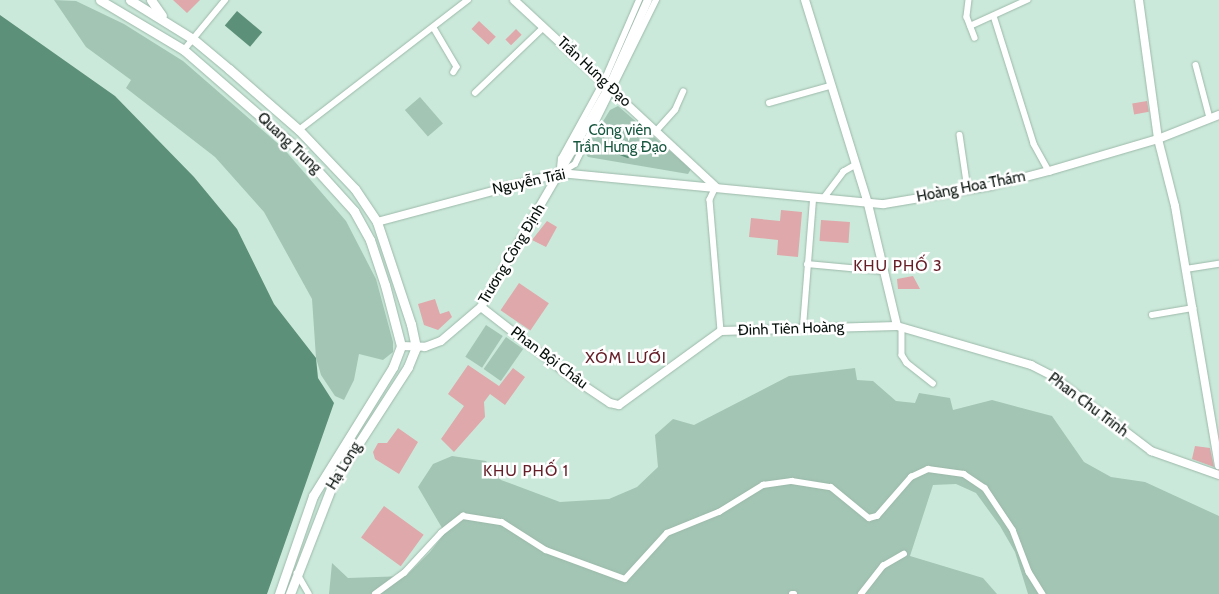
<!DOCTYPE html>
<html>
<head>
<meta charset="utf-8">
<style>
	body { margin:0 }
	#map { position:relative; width:1219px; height:594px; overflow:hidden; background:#cbe9da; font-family:Cabin,sans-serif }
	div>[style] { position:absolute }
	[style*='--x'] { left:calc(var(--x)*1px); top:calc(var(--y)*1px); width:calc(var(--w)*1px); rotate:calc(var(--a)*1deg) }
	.green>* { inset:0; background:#a3c5b4; transform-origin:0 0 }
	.water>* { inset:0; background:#5d9078; transform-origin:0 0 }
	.stream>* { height:2px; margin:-1px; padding:0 1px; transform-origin:1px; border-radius:1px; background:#5d9078 }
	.building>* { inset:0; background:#dfa8aa; transform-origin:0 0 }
	.roads { filter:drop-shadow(0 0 1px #9cb9aa) drop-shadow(0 0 1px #9cb9aa) }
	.street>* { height:5.5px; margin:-2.75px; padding:0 2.75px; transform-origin:2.75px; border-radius:2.75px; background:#fff }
	.secondary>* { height:8px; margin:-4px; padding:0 4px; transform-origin:4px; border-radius:4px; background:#fff }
	.primary>* { height:9px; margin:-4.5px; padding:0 4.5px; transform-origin:4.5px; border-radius:4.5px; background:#fff }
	span { translate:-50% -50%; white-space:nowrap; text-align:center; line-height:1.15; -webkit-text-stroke:5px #fff; paint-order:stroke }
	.street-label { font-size:15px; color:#07110c }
	.park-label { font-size:15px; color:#17573f }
	.neighbourhood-label { font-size:16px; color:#651f28; letter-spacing:1px }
</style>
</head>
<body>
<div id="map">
	<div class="green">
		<i style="clip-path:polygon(54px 0,76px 1px,124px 24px,183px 61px,283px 148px,346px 221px,376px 279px,393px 342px,393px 352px,383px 360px,359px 354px,354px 380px,344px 400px,335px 396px,321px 375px,316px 358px,312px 299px,264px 212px,215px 157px,126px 88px,131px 80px,86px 47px)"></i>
		<i style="left:420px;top:97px;width:35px;height:20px;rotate:49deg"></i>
		<i style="clip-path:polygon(618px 106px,691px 169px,688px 174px,588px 157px,584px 152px,610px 110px)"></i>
		<i style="left:486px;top:325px;width:20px;height:38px;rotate:33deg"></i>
		<i style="left:506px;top:337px;width:21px;height:39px;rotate:35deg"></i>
		<i style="clip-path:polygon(855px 368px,857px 380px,873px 381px,896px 401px,915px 403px,919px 393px,950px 398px,953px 410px,992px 400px,1052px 416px,1084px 462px,1111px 477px,1145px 482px,1219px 516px,1219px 594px,1028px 594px,1015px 552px,1000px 526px,976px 493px,956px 484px,933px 485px,910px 556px,983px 578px,997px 594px,329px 594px,332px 563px,348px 578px,406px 576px,430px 552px,445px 533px,418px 487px,433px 464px,452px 456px,486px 461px,501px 480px,560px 502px,609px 499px,637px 487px,658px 467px,655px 435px,673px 419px,694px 425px,789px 376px)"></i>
	</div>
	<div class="water">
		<i style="left:237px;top:11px;width:33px;height:19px;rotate:40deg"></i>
		<i style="clip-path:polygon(0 15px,115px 96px,194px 177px,237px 229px,274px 304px,316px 358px,318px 378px,334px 403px,267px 594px,0 594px)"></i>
	</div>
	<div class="stream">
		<i style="--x:620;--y:127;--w:15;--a:20"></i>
		<i style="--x:612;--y:151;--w:17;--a:21"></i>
	</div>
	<div class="building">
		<i style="clip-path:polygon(173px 0,200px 0,187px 13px)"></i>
		<i style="left:479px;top:21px;width:23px;height:11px;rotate:43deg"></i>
		<i style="left:516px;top:29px;width:8px;height:15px;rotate:45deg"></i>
		<i style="left:1147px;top:101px;width:11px;height:15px;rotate:80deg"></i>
		<i style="clip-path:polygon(781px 210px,802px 212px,798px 257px,777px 255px,778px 240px,749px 237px,751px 218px,780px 221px)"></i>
		<i style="left:821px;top:220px;width:29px;height:21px;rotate:4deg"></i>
		<i style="clip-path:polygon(547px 221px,557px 227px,546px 247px,532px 240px)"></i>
		<i style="clip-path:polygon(913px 276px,920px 289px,898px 289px,897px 279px)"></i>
		<i style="left:519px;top:283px;width:36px;height:33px;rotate:34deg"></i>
		<i style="clip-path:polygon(435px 299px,440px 314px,449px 311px,452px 317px,438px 330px,424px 325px,418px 304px)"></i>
		<i style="clip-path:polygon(468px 365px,499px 386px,513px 368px,525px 377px,505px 405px,490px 394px,484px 402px,485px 417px,454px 452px,441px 439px,464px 406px,448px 394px)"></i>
		<i style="clip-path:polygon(398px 428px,418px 442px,399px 474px,375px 459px,373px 452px,378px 443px,387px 443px)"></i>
		<i style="clip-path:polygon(1195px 446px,1210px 448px,1214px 467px,1192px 459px)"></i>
		<i style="left:384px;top:506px;width:49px;height:39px;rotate:36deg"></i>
	</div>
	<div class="roads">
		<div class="street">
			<i style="--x:969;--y:0;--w:17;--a:97"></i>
			<i style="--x:967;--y:17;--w:22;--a:69"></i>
			<i style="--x:994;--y:16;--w:134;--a:72.6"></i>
			<i style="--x:1034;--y:144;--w:31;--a:61"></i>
			<i style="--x:970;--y:26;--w:63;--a:-24.5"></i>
			<i style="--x:434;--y:28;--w:45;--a:59.5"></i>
			<i style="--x:457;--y:67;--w:6;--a:121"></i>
			<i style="--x:184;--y:50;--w:65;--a:-50.6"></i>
			<i style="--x:1196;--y:65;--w:55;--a:75.2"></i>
			<i style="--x:475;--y:93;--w:95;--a:-43.7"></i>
			<i style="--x:769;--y:103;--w:63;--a:-15.6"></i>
			<i style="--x:299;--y:130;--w:213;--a:-37.6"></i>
			<i style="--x:657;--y:130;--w:27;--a:-48"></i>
			<i style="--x:675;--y:110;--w:20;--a:-66"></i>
			<i style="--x:960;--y:135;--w:55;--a:81.6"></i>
			<i style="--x:560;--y:168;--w:9;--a:-84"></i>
			<i style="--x:561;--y:159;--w:89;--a:-61.1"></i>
			<i style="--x:604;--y:81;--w:88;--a:-66.6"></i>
			<i style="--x:560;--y:173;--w:17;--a:-31"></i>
			<i style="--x:575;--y:164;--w:183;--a:-63.7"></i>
			<i style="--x:716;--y:187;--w:14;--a:115"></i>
			<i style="--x:710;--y:200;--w:131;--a:85.2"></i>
			<i style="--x:823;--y:199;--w:34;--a:-53"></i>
			<i style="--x:843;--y:172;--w:14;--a:-30"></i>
			<i style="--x:807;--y:264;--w:75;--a:5.3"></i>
			<i style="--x:1186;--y:269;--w:33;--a:-9"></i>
			<i style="--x:1152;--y:315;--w:42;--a:-9.7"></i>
			<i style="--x:803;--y:327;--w:127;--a:-85.5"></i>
			<i style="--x:902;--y:329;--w:26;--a:90"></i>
			<i style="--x:902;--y:355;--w:9;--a:58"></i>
			<i style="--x:907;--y:363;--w:33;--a:38"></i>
			<i style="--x:297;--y:573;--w:24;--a:60"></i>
			<i style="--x:375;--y:594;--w:36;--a:-36"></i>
			<i style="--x:404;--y:573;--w:54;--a:-47.2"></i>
			<i style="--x:441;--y:533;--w:28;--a:-38"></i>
			<i style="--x:463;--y:516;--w:39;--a:9"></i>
			<i style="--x:502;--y:522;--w:52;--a:32.5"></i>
			<i style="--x:546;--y:550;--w:84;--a:20.2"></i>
			<i style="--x:625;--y:579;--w:62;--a:-47.6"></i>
			<i style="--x:667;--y:533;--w:56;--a:-22"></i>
			<i style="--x:719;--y:512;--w:52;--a:-31.5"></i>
			<i style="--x:763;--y:485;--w:29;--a:-8"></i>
			<i style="--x:792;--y:481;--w:39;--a:9"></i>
			<i style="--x:831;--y:487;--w:49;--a:39.2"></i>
			<i style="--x:869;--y:518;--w:8;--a:-14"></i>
			<i style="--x:877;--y:516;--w:52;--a:-48.9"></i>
			<i style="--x:911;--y:477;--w:19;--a:-25"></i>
			<i style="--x:928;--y:469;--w:36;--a:8"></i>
			<i style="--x:964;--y:474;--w:25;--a:34"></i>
			<i style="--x:985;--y:488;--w:50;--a:56.3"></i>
			<i style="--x:1013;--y:530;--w:45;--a:69.1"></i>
			<i style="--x:1029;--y:572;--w:26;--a:58"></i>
			<i style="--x:792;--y:594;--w:2;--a:0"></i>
			<i style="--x:861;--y:594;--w:36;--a:-52"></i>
			<i style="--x:883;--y:566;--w:24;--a:-30"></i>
		</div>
		<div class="secondary">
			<i style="--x:514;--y:0;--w:275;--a:42.8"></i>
			<i style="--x:805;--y:0;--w:214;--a:72.8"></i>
			<i style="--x:868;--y:204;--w:125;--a:76.6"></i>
			<i style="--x:1139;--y:0;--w:140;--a:82.2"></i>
			<i style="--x:1158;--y:139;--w:69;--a:75.8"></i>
			<i style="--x:1175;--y:206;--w:263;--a:80.4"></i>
			<i style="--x:377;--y:222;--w:189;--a:-15"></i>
			<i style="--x:560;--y:173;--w:325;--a:5.5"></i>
			<i style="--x:884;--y:204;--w:109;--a:-9.5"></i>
			<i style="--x:991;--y:186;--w:60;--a:-14.5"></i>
			<i style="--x:1049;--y:171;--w:114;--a:-16.4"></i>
			<i style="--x:1158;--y:139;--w:66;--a:-21.5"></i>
			<i style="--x:481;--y:307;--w:114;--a:37.9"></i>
			<i style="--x:571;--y:377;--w:47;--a:33.7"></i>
			<i style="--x:610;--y:403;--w:9;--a:13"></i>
			<i style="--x:619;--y:405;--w:126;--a:-36"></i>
			<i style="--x:721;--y:331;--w:176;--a:-1.6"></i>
			<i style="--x:897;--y:326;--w:140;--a:16.2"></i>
			<i style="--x:1031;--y:365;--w:22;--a:27"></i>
			<i style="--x:1051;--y:375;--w:126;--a:37.2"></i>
			<i style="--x:1151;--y:451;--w:72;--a:19.4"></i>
			<i style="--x:401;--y:346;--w:24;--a:2"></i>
			<i style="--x:425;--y:347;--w:17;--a:-21"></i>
			<i style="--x:441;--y:341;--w:52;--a:-40.4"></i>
			<i style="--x:481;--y:307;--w:255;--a:-59.8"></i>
			<i style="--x:609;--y:87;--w:95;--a:-65.9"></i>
		</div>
		<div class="primary">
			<i style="--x:100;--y:0;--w:98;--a:30.8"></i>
			<i style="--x:184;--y:50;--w:151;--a:41"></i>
			<i style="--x:298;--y:149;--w:84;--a:47.9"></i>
			<i style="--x:354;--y:211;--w:33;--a:61"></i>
			<i style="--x:370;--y:240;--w:47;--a:71.6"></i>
			<i style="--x:385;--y:285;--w:63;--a:75.3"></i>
			<i style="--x:401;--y:346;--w:22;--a:111"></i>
			<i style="--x:393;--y:367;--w:152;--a:121.8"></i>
			<i style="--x:313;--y:496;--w:104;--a:109.1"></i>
			<i style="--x:130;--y:0;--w:74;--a:31.8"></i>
			<i style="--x:193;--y:39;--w:47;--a:39.8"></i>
			<i style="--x:229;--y:69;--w:93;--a:41.1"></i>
			<i style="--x:299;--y:130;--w:81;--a:46.5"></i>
			<i style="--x:355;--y:189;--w:40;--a:56"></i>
			<i style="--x:377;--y:222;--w:108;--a:71.6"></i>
			<i style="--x:411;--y:324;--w:24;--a:78"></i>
			<i style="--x:416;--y:347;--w:22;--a:112"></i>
			<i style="--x:408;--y:367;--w:138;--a:122.9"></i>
			<i style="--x:333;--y:483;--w:119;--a:111.2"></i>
			<i style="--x:151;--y:0;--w:19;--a:55"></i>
		</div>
	</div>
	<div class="street-label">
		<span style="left:594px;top:72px;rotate:43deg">Trần Hưng Đạo</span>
		<span style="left:289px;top:143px;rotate:43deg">Quang Trung</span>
		<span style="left:529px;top:182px;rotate:-12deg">Nguyễn Trãi</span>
		<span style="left:971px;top:187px;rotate:-11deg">Hoàng Hoa Thám</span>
		<span style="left:512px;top:254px;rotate:-59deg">Trương Công Định</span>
		<span style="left:791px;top:329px;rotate:-2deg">Đinh Tiên Hoàng</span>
		<span style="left:549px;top:358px;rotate:37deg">Phan Bội Châu</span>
		<span style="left:1088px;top:405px;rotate:37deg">Phan Chu Trinh</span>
		<span style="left:344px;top:466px;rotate:-59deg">Hạ Long</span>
	</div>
	<div class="park-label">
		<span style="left:620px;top:139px">Công viên<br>Trần Hưng Đạo</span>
	</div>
	<div class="neighbourhood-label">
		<span style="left:898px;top:266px">KHU PHỐ 3</span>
		<span style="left:626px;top:358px">XÓM LƯỚI</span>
		<span style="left:526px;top:471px">KHU PHỐ 1</span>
	</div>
</div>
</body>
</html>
